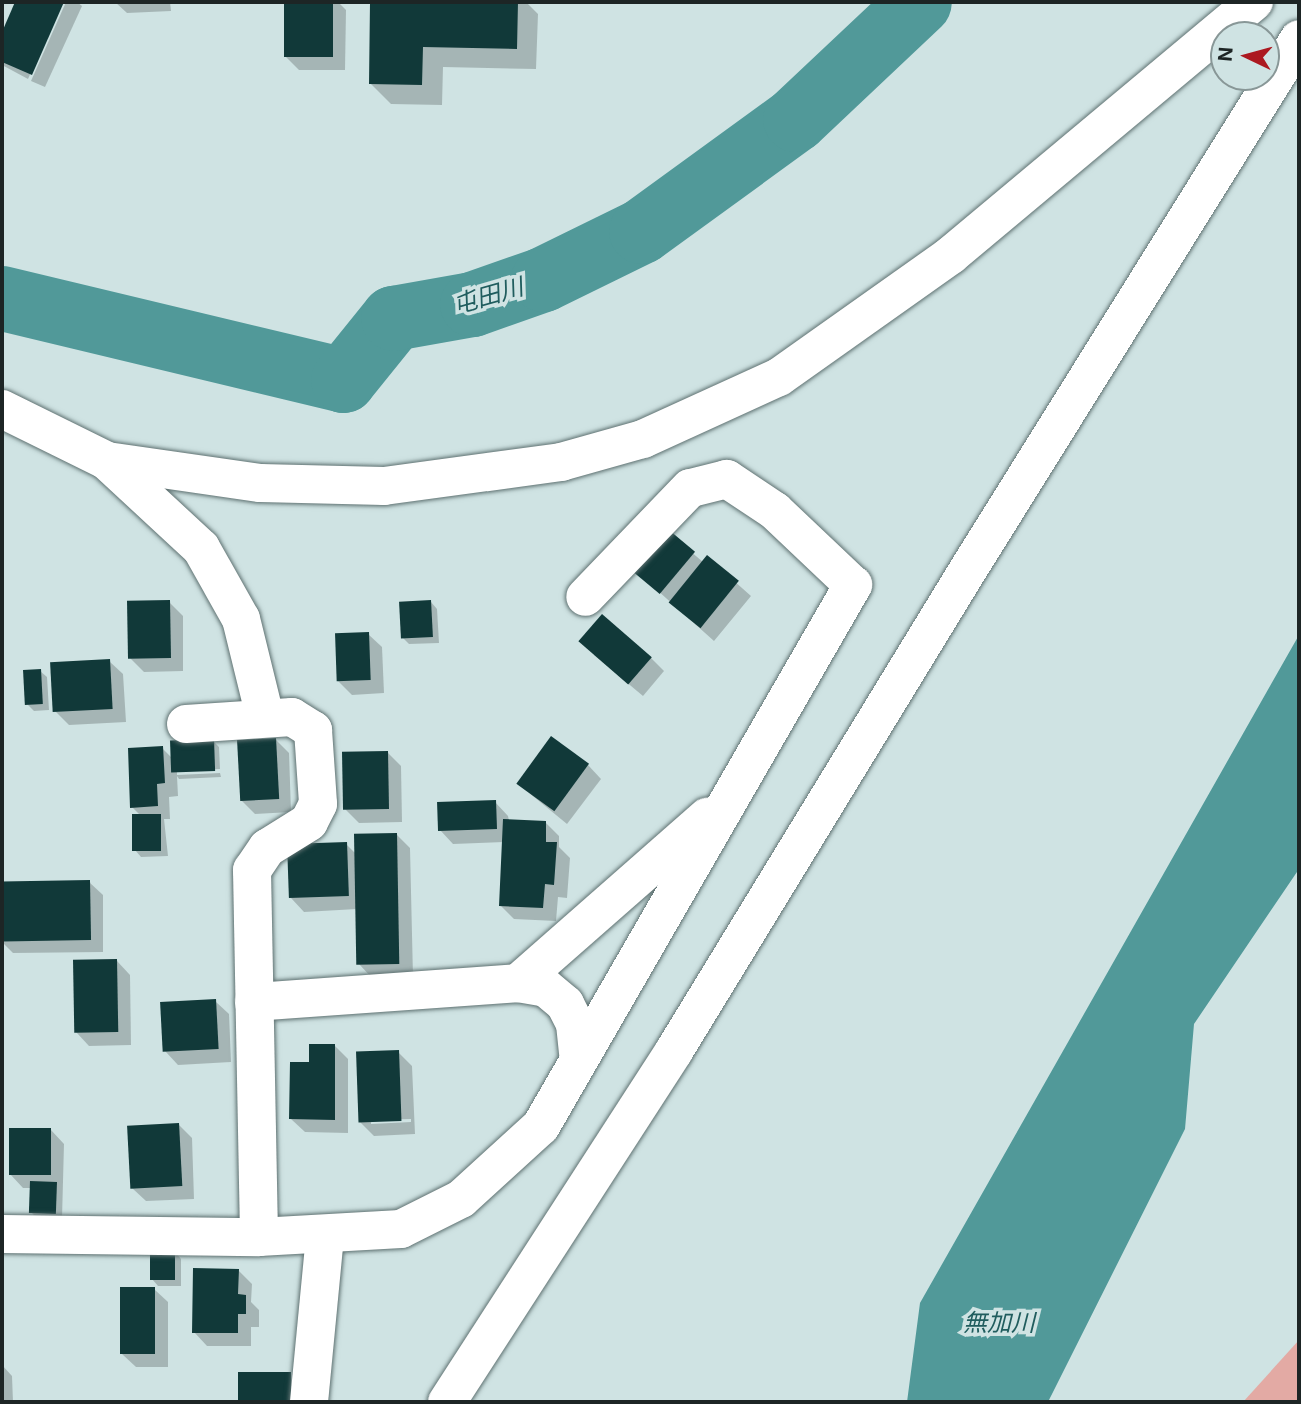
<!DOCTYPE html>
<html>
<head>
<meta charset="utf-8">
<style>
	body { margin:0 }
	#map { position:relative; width:1301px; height:1404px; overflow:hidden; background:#cfe3e3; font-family:Inter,"Noto Sans JP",sans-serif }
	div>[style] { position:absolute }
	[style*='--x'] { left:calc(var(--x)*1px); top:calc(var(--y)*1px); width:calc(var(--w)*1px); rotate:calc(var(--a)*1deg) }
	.green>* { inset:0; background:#e3aaa4 }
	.water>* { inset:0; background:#519999 }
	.shadow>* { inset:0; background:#0003 }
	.river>* { height:65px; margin:-32.5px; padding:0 32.5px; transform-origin:32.5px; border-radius:32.5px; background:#519999 }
	.building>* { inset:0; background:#113939; transform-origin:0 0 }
	.roads { filter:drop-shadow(0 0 2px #5e7171) drop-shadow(0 0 2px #5e7171) }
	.minor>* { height:38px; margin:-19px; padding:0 19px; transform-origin:19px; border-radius:19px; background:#fff }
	span { translate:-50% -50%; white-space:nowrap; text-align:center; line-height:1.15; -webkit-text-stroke:7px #cfe3e3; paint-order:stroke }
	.water-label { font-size:24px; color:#205d5e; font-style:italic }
	.frame { position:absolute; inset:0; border:4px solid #1d2525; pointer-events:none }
	.north { position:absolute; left:1210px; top:21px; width:70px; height:70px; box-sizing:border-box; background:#cfe3e3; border:2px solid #889797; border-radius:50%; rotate:275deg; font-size:19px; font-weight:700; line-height:28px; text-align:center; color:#1d2525 }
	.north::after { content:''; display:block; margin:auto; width:24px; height:32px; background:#ac1920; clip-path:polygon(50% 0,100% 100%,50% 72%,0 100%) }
</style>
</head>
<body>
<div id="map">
	<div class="green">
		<i style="clip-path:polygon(1299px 1340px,1299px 1402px,1243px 1402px)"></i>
	</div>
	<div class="water">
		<i style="clip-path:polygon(1299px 635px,1299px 869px,1194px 1024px,1185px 1129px,1048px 1402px,907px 1402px,920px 1303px)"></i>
	</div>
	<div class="shadow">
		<i style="clip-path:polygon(17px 2px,63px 2px,28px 79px,2px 65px,2px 37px)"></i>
		<i style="clip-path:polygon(66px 2px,77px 2px,82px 6px,45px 87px,31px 81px)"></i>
		<i style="clip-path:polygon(115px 2px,170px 2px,171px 11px,127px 13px)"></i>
		<i style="clip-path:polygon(286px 2px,338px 2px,346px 10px,345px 70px,299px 70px,286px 57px)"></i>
		<i style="clip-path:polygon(372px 2px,526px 2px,538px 14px,536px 69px,443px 67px,442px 105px,391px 104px,370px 83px)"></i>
		<i style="clip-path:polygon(669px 533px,703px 562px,707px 557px,751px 596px,714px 641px,638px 573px)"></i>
		<i style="clip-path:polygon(169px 602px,183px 616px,183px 671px,144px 672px,130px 658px)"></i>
		<i style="clip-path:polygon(431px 602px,437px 609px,439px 643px,409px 644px,402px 637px)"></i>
		<i style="clip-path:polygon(368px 634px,382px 647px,384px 693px,352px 695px,338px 681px)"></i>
		<i style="clip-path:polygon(594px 655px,651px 658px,664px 671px,643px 696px)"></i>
		<i style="clip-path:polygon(109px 661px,123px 674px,126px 722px,69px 725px,55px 711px)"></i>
		<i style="clip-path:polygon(40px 671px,47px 677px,49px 710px,34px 711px,28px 705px)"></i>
		<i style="clip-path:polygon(276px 740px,289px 753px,291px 812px,255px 814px,241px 800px)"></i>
		<i style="clip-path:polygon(213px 741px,219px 747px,220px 769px,177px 771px,177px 775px,220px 773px,221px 777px,179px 779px,177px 776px,178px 796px,169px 797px,170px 819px,164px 819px,168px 856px,141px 857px,135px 850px,141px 816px,132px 807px,162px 748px,172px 758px)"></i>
		<i style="clip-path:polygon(387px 752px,401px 766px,402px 822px,359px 823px,345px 809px)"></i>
		<i style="clip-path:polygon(588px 765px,601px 779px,567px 824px,517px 783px)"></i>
		<i style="clip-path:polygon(495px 802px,508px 816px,509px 821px,545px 822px,559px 836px,559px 847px,570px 858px,567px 898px,558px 897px,556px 921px,514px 919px,501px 906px,504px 842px,453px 844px,440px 830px)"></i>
		<i style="clip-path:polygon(396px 834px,410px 848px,413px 977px,372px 978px,359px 964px,357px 909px,304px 912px,291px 898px,346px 844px,356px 854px)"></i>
		<i style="clip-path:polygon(89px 882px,103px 895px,103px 952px,13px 953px,2px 942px,2px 883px)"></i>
		<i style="clip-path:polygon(117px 961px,130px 975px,131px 1045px,89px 1046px,76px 1032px)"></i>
		<i style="clip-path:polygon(215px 1001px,229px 1014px,231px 1062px,178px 1065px,165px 1051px)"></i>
		<i style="clip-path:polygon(335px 1046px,348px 1059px,348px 1133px,305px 1132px,291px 1119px)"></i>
		<i style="clip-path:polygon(evenodd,398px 1052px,412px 1066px,415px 1134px,374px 1136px,360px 1122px,398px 1052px,411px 1119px,411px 1122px,371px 1124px,371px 1120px,411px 1119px)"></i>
		<i style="clip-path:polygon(178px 1124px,192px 1138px,194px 1199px,146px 1201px,132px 1188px)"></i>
		<i style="clip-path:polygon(51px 1130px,64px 1144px,62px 1219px,38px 1219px,31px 1212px,32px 1188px,23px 1188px,10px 1174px)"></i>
		<i style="clip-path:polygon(175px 1252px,181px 1259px,181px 1286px,158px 1286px,152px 1279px)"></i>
		<i style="clip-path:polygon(238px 1270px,252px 1284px,251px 1302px,259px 1310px,259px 1327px,251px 1327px,251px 1346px,207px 1346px,194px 1332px)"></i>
		<i style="clip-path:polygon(154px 1289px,168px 1302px,168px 1367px,136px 1367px,122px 1354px)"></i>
		<i style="clip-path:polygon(2px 1365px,12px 1376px,13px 1402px,2px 1402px)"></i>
	</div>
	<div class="river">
		<i style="--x:2;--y:298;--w:351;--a:13.5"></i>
		<i style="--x:343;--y:380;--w:80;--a:-51.1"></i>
		<i style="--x:393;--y:318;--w:80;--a:-10"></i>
		<i style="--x:472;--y:304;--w:75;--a:-19.4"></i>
		<i style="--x:543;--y:279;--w:109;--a:-26.1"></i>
		<i style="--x:641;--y:231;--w:190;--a:-36"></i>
		<i style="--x:795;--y:119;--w:170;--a:-43.3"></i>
	</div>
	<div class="building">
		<i style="clip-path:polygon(15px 2px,64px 2px,32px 75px,2px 62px,2px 32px)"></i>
		<i style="left:284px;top:2px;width:49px;height:55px"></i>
		<i style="clip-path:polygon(370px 2px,518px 2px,517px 49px,423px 47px,422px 85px,369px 84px)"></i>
		<i style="left:669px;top:530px;width:34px;height:55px;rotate:40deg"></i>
		<i style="left:707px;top:555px;width:41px;height:61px;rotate:39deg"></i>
		<i style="left:170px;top:600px;width:58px;height:43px;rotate:89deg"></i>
		<i style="left:431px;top:600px;width:37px;height:32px;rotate:87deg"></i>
		<i style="left:602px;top:614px;width:66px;height:36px;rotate:41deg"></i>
		<i style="left:369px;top:632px;width:48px;height:34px;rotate:88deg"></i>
		<i style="left:110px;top:659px;width:50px;height:60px;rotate:87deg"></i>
		<i style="left:41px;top:669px;width:35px;height:18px;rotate:87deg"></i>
		<i style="left:551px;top:736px;width:47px;height:59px;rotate:36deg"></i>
		<i style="left:276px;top:738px;width:61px;height:39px;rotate:87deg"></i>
		<i style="left:214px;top:739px;width:32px;height:44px;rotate:88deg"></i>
		<i style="clip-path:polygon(163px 746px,165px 783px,157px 784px,158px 806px,130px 808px,128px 748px)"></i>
		<i style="left:388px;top:751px;width:58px;height:46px;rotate:89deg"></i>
		<i style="left:496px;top:800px;width:29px;height:59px;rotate:88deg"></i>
		<i style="left:132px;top:814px;width:29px;height:37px"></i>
		<i style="clip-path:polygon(503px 819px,546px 821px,546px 842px,557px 842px,554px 885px,545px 884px,543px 908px,499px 906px)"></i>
		<i style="left:397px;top:833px;width:131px;height:43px;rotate:89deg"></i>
		<i style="left:347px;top:842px;width:54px;height:60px;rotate:88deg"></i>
		<i style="left:90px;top:880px;width:60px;height:88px;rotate:89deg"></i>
		<i style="left:117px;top:959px;width:73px;height:44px;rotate:89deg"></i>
		<i style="left:216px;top:999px;width:50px;height:56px;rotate:87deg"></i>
		<i style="clip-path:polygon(309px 1044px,335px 1044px,335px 1120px,289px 1119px,290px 1062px,309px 1062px)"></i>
		<i style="left:399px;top:1050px;width:71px;height:43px;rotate:88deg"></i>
		<i style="left:179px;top:1123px;width:63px;height:52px;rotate:87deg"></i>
		<i style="left:9px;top:1128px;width:42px;height:47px"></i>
		<i style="left:30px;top:1181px;width:27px;height:32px;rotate:2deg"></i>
		<i style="left:150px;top:1250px;width:25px;height:30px"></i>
		<i style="clip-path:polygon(193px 1268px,239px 1269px,238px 1294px,246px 1295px,246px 1314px,238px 1314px,238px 1333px,192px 1333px)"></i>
		<i style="left:120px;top:1287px;width:35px;height:67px"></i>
		<i style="left:238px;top:1372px;width:53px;height:30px"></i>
	</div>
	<div class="roads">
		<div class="minor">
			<i style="--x:2;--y:409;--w:117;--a:26.3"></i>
			<i style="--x:107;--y:461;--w:155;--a:8.2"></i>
			<i style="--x:260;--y:483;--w:124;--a:1.4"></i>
			<i style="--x:384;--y:486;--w:179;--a:-7.7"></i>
			<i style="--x:561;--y:462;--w:85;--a:-15.7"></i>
			<i style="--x:643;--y:439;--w:149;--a:-24.5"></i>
			<i style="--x:779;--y:377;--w:211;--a:-35.3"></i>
			<i style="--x:951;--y:255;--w:395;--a:-39.9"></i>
			<i style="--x:107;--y:461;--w:128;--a:42.8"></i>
			<i style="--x:201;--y:548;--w:81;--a:60.6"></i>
			<i style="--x:241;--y:619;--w:101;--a:76.2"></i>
			<i style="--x:186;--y:724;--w:106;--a:-3.8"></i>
			<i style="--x:292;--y:717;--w:25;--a:32"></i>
			<i style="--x:313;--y:730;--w:74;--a:86.1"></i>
			<i style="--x:318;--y:804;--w:20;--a:117"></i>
			<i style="--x:309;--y:822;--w:49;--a:148.2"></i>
			<i style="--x:267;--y:848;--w:27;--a:124"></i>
			<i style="--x:252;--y:870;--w:367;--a:88.9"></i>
			<i style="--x:518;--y:983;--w:28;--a:10"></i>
			<i style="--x:546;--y:988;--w:25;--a:40"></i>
			<i style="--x:565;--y:1004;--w:22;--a:63"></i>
			<i style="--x:575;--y:1024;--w:36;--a:84"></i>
			<i style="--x:254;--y:1002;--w:265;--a:-4.1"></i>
			<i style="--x:518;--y:983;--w:252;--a:-41.3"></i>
			<i style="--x:2;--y:1234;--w:257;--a:0.7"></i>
			<i style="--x:259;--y:1237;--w:142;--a:-3.2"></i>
			<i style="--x:401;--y:1229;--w:67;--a:-26.6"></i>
			<i style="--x:461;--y:1199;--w:108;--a:-42.4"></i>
			<i style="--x:541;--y:1126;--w:625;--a:-60.03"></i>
			<i style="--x:853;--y:585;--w:108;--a:-136.5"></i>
			<i style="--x:775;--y:511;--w:58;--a:-146.3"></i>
			<i style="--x:727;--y:479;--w:38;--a:166"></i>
			<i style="--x:690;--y:488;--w:151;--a:133.9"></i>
			<i style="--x:309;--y:1402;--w:167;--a:-84.5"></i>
			<i style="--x:447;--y:1402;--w:418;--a:-57.1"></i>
			<i style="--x:674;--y:1051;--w:560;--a:-58.58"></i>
			<i style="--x:966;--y:573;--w:629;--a:-58.05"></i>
		</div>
	</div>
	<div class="water-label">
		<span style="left:488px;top:296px;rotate:-16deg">屯田川</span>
		<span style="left:999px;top:1323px">無加川</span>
	</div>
	<div class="frame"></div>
	<div class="north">N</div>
</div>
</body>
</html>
